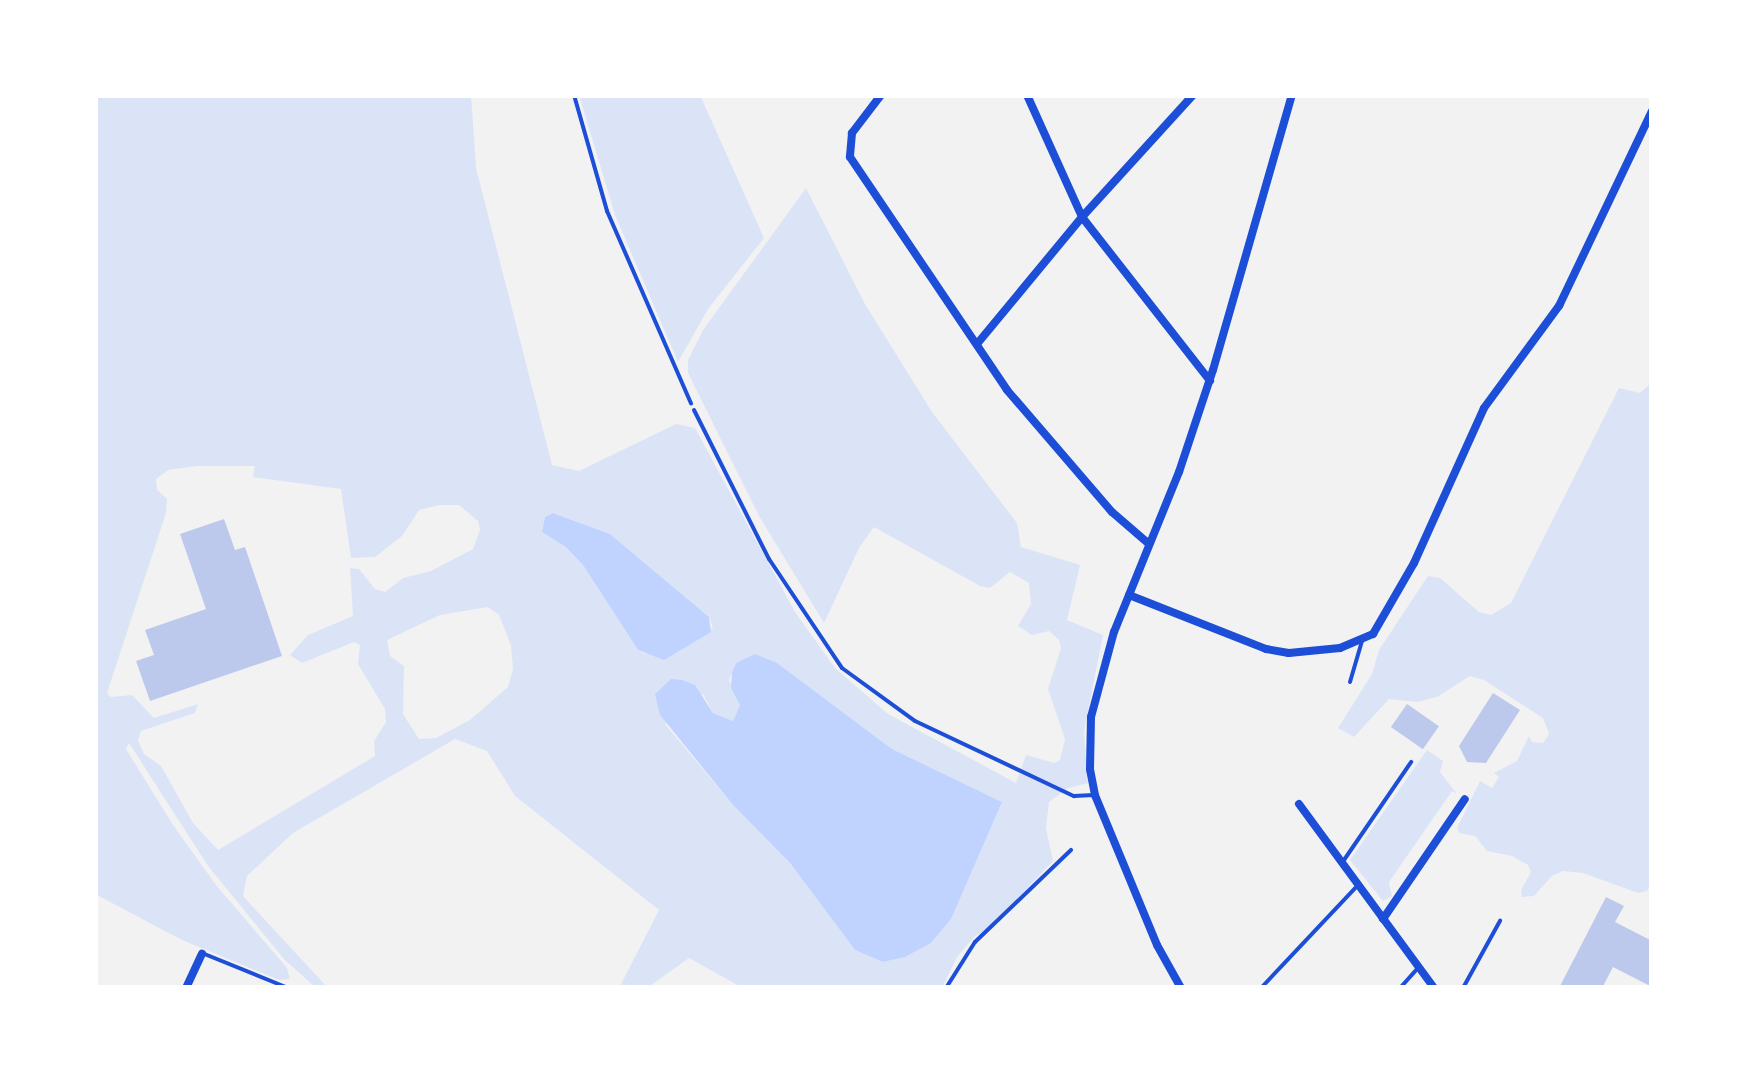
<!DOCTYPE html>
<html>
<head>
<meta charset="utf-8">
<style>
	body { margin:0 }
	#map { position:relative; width:1747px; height:1083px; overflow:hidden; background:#f2f2f2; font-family:"DM Sans",sans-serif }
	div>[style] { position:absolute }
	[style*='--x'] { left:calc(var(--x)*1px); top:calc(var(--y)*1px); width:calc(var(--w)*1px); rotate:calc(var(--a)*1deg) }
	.green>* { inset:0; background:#dbe4f7 }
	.water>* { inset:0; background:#bfd3fe }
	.building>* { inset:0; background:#bdc9ec; transform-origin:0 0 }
	.path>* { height:4px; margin:-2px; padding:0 2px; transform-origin:2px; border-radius:2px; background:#1d4ed8 }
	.service>* { height:4px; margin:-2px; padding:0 2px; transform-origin:2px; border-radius:2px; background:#1d4ed8 }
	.minor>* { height:8px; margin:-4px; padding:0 4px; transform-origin:4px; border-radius:4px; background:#1d4ed8 }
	span { translate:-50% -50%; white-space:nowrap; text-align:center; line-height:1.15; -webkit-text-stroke:8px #fff; paint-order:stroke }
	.frame { position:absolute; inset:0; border:98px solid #fff; pointer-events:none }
</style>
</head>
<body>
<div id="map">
	<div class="green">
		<i style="clip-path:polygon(evenodd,95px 95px,471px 95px,476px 168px,552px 465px,579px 471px,676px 424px,695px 428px,795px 612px,835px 668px,888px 714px,1016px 783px,1026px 755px,1054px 763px,1060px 760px,1065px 739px,1048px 689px,1061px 648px,1059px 640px,1049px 631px,1032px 635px,1018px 626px,1031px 604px,1029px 583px,1010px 572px,990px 588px,980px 586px,874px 527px,859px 548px,824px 623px,759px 516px,688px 373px,688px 360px,703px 330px,806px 188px,865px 304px,932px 412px,1017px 523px,1021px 547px,1080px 565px,1067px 620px,1103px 635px,1084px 731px,1088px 783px,1068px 788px,1049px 802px,1046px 828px,1053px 861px,988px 930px,975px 936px,957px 957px,942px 988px,743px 988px,689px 958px,647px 988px,619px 988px,659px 910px,515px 796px,487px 751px,455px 739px,293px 833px,247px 876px,243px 896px,328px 988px,316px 988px,284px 959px,208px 866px,129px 743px,126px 749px,173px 825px,216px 885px,287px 968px,290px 979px,279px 980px,182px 940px,95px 894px,95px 95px,197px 466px,255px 466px,253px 477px,341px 489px,351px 558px,375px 557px,402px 536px,419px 510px,439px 505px,459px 505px,478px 521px,480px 530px,473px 549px,431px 571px,403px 578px,385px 592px,375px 589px,359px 569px,350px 568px,353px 616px,308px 635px,290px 655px,302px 663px,354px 642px,360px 645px,358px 664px,385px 709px,386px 722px,374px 741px,375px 756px,218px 850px,193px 823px,161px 766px,144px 754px,138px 741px,141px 731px,195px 713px,198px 704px,154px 718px,132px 695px,111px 697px,107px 693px,166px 513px,167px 499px,157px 490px,156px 479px,168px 470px,197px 466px,95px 95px,553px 513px,610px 534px,709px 617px,713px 628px,645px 654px,638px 650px,583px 565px,566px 546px,542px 532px,545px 517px,553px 513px,95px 95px,488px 607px,499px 615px,511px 645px,513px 669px,508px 687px,470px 720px,436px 738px,419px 739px,403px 714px,404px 666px,390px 656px,387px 640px,440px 615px,488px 607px,95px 95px,736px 663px,788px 672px,892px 749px,1002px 802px,951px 918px,931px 943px,905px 957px,883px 962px,855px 950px,790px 863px,733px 805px,665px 724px,703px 694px,713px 713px,733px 721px,740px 705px,729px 680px,736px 663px)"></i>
		<i style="clip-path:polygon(579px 95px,700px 95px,764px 238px,708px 309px,678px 362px,615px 215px)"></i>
		<i style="clip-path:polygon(1652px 382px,1652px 882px,1647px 891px,1638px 893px,1583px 873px,1563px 871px,1552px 876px,1534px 896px,1522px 897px,1521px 890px,1531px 872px,1528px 865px,1512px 856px,1487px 851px,1475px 836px,1459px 833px,1457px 828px,1480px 781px,1492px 788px,1499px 777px,1494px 773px,1517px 761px,1529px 736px,1532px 742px,1543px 743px,1549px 734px,1543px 718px,1484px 680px,1470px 676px,1437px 697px,1418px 702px,1389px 699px,1354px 737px,1338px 728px,1372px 674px,1379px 650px,1428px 576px,1440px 578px,1479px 612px,1491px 615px,1511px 603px,1619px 388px,1640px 393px)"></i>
		<i style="clip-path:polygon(1427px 750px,1443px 761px,1440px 772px,1457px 794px,1452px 791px,1389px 882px,1392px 896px,1383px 901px,1350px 860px)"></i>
	</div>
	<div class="water">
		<i style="clip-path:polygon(553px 513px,610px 534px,709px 617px,711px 632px,664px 660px,638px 650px,583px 565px,566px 547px,542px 532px,545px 517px)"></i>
		<i style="clip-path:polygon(755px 654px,777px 663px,892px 749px,1002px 802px,951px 919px,931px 943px,905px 957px,883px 962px,855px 950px,790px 863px,733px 805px,660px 715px,655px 694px,671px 679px,682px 680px,695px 685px,713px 713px,733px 721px,740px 705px,731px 688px,732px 672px,736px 663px)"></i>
	</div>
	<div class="building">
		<i style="clip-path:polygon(224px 519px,235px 550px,245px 547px,282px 656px,150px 701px,136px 661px,154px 655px,145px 630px,206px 609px,180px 534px)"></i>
		<i style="clip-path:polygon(1493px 693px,1520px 710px,1486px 763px,1467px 762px,1459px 746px)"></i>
		<i style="left:1407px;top:704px;width:39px;height:28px;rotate:35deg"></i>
		<i style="clip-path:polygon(1606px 897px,1624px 906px,1615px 922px,1652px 941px,1652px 987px,1613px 967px,1602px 988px,1559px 988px)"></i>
	</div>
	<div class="path">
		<i style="--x:574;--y:95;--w:121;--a:74.1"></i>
		<i style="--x:607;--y:211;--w:210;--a:66.4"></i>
	</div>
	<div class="service">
		<i style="--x:694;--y:410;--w:167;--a:63.3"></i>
		<i style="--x:769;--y:559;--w:131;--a:56.2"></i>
		<i style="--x:842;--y:668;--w:90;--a:36"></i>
		<i style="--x:915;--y:721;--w:176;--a:25.3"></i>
		<i style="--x:1074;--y:796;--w:20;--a:-3"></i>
		<i style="--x:1350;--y:682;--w:43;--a:-73.7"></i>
		<i style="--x:1344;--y:860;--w:119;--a:-55.6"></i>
		<i style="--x:202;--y:953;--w:93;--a:22.1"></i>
		<i style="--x:946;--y:988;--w:54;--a:-57.8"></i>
		<i style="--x:975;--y:942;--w:133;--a:-43.8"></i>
		<i style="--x:1261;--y:988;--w:140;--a:-46.7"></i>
		<i style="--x:1400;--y:988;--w:28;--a:-48"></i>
		<i style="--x:1463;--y:988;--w:77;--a:-61.1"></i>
	</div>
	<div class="minor">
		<i style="--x:881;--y:95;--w:48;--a:127.3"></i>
		<i style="--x:852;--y:133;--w:24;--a:95"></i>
		<i style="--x:850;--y:157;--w:281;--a:56"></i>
		<i style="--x:1007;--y:390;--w:161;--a:49.3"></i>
		<i style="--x:1112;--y:512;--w:49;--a:40.9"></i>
		<i style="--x:1027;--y:95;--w:134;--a:65.7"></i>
		<i style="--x:1082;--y:217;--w:208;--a:52"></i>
		<i style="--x:977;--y:344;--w:165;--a:-50.4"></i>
		<i style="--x:1082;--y:217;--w:165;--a:-47.7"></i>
		<i style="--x:1129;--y:595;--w:147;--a:21.5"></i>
		<i style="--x:1266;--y:649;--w:23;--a:10"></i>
		<i style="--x:1289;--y:653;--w:51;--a:-5.6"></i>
		<i style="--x:1340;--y:648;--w:36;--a:-23"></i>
		<i style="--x:1373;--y:634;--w:82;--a:-60"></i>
		<i style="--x:1414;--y:563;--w:170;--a:-65.7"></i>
		<i style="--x:1484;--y:408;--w:127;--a:-53.7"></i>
		<i style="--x:1559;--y:306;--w:216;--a:-64.5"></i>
		<i style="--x:1299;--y:804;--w:228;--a:53.7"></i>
		<i style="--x:1383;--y:919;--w:145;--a:-55.7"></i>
		<i style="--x:186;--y:988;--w:38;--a:-65"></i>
		<i style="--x:1181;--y:988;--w:49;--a:-119.2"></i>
		<i style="--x:1157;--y:945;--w:162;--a:-112.5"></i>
		<i style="--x:1095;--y:795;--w:26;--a:-101"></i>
		<i style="--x:1090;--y:769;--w:52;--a:-88.9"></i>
		<i style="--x:1091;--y:717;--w:88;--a:-74.9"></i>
		<i style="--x:1114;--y:632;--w:173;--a:-67.9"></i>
		<i style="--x:1179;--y:472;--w:108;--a:-71.6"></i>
		<i style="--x:1213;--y:370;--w:286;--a:-74"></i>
	</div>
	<div class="frame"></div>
</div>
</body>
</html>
